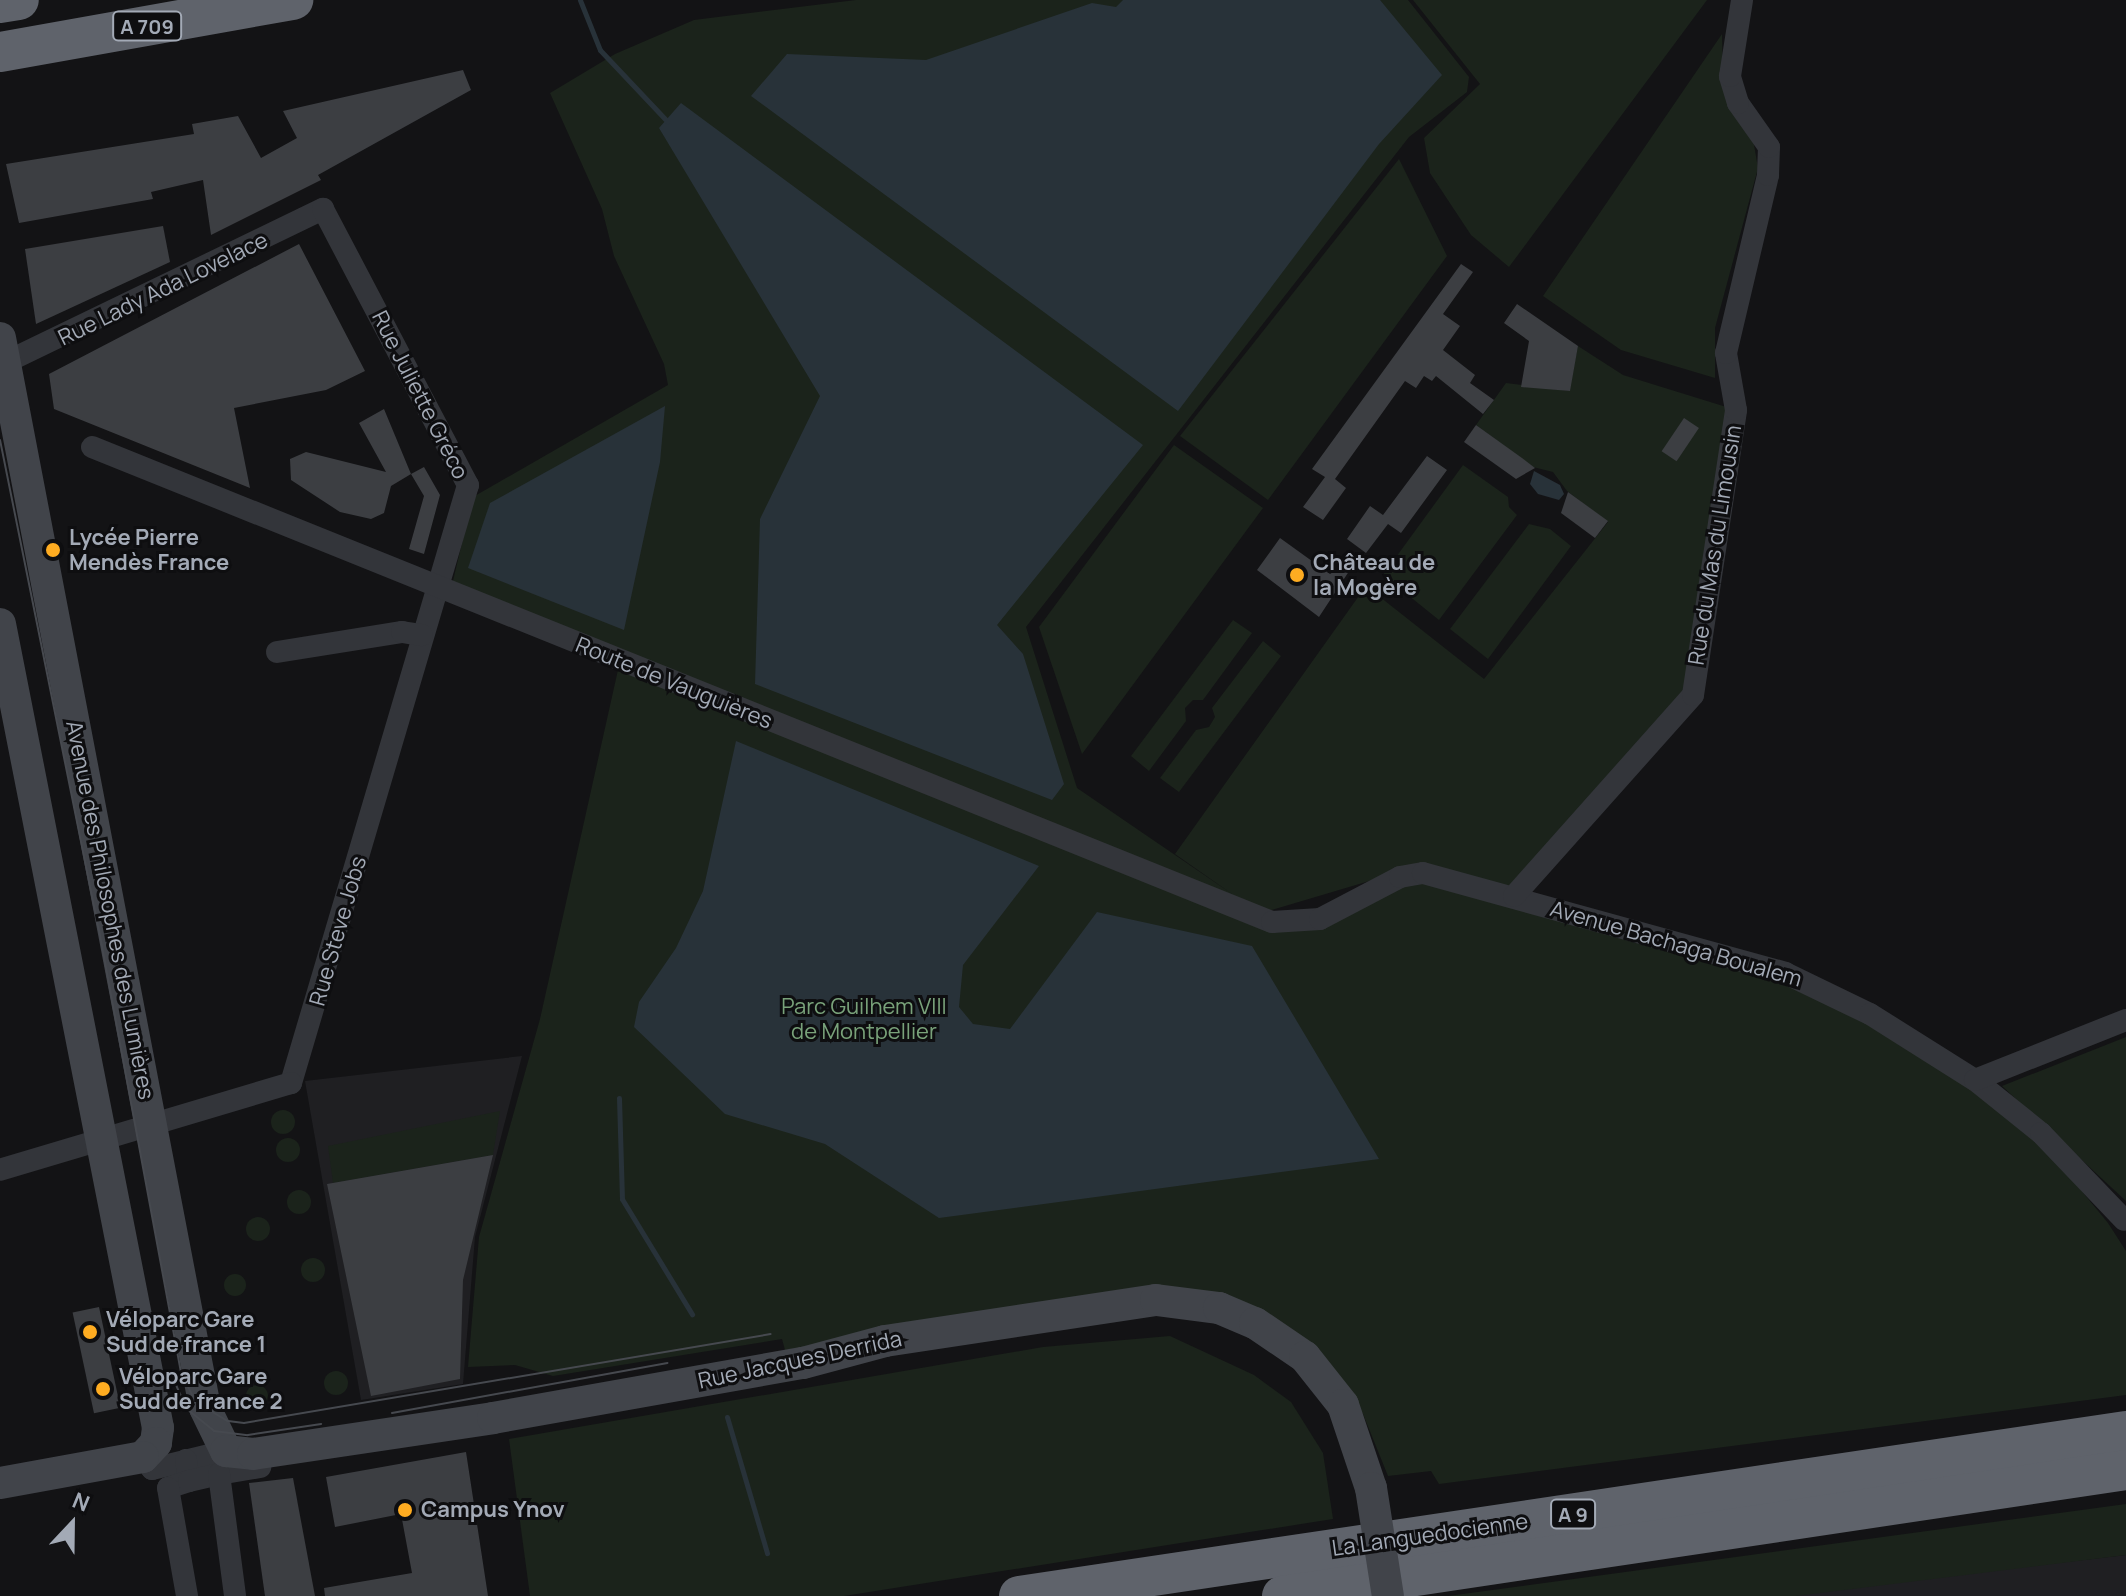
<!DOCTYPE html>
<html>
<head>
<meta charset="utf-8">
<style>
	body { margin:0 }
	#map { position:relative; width:2126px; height:1596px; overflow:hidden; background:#131315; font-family:Manrope,sans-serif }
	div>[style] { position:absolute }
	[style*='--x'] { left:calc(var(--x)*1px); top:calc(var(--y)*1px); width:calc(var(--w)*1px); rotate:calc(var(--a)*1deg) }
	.built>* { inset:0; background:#1f1f22 }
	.green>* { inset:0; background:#1b231b }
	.round { border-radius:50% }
	.water>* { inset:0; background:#283239 }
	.stream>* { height:5px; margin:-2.5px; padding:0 2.5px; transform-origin:2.5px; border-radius:2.5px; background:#283239 }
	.building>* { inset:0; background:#3c3e42; transform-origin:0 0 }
	.street>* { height:22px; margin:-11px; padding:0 11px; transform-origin:11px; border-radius:11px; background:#33353a }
	.secondary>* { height:32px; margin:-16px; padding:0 16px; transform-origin:16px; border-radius:16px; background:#41444a }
	.highway>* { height:40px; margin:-20px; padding:0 20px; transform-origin:20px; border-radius:20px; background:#5f636b }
	.tram>* { height:2px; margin:-1px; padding:0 1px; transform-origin:1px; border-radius:1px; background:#46494f }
	.secondary-bridge>* { height:32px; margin:-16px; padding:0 16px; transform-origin:16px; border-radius:16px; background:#41444a }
	.dots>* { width:22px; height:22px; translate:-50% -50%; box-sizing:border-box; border:4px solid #0e0e10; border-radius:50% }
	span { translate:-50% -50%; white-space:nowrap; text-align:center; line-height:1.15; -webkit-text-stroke:6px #0e0e10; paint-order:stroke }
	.shield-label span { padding:2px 6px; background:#0e0e10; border:2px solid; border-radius:6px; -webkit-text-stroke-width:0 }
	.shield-label { font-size:20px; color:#a3aab6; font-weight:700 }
	.street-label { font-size:22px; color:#a3aab6 }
	.poi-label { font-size:22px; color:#a3aab6; font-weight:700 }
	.left { translate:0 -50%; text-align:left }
	.park-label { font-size:22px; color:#79a27a }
	.north { position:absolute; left:32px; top:1484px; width:80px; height:80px; -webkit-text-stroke:6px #0e0e10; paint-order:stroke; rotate:22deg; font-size:22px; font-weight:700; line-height:32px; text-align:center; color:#a3aab6 }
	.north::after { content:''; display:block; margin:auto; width:28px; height:36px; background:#a3aab6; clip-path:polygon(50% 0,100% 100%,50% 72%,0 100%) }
</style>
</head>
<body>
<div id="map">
	<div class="built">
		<i style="clip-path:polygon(522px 1056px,475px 1237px,463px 1384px,361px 1400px,305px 1081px)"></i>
		<i style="clip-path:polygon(2126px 1555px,2126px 1596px,1795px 1596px,1824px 1590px)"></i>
	</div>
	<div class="green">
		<i style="clip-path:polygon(856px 0,1408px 0,1469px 77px,1467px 92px,1409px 137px,1026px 627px,1077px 788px,1235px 896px,1175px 854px,1366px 586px,1484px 679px,1608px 522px,1567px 491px,1553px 472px,1533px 467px,1476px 425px,1506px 383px,1569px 391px,1578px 346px,1623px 375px,1736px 410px,1693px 695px,1516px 893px,1413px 868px,1262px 913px,1313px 911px,1420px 880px,1772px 977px,1821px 997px,1970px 1086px,2047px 1149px,2108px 1223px,2126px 1251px,2126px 1395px,1439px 1484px,1431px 1471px,1388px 1476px,1363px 1414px,1315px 1346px,1130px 1295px,785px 1350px,782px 1339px,553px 1376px,515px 1365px,468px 1367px,479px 1237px,540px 1019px,622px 652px,452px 585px,473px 497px,668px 385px,664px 364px,614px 256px,602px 209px,550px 93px,615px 54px,694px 20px)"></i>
		<i style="clip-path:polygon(1413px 0,1707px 0,1509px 267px,1471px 235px,1430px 173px,1424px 138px,1480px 84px)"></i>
		<i style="clip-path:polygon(1722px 34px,1723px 79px,1753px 139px,1758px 168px,1715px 328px,1715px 378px,1621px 350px,1543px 296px)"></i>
		<i style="clip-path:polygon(1399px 159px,1447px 256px,1268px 500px,1180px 436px)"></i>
		<i style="clip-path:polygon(1174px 445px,1263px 508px,1082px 754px,1039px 627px)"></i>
		<i style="clip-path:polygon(1463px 465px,1508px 497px,1509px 507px,1517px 515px,1439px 620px,1383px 575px)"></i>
		<i style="clip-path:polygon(1529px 524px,1550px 529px,1571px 546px,1488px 659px,1450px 629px)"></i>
		<i style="clip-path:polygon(1233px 620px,1252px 633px,1203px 700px,1193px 700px,1185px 708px,1186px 721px,1149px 771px,1131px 756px)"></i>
		<i style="clip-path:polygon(1263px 641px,1281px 656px,1179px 792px,1160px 778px,1196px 730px,1209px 727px,1215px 717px,1212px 708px)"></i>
		<i style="clip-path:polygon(2126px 1037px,2126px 1201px,2002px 1086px)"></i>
		<i class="round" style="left:271px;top:1110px;width:24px;height:24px"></i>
		<i style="clip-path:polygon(500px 1111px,493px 1155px,333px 1183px,328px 1146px)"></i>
		<i class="round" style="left:276px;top:1138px;width:24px;height:24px"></i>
		<i class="round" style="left:287px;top:1190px;width:24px;height:24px"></i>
		<i class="round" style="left:246px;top:1217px;width:24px;height:24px"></i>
		<i class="round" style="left:301px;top:1258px;width:24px;height:24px"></i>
		<i class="round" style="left:224px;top:1274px;width:22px;height:22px"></i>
		<i style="clip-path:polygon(1170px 1336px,1254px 1375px,1291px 1402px,1323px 1453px,1333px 1519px,844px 1596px,530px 1596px,509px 1439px,1043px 1347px)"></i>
		<i class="round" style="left:324px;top:1371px;width:24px;height:24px"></i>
		<i class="round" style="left:246px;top:1385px;width:22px;height:22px"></i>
		<i style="clip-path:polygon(2126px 1504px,2126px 1555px,1796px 1596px,1448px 1596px)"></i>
	</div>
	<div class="water">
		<i style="clip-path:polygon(1123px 0,1380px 0,1442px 75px,1379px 144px,1178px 411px,751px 96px,787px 54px,926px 60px,1092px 3px,1116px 7px)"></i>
		<i style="clip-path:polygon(681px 103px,1143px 445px,997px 625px,1023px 654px,1064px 784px,1052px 800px,755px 684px,760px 519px,820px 396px,659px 128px)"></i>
		<i style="clip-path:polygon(665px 406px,660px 462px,624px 630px,468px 568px,490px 503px)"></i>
		<i style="clip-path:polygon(1534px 471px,1560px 485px,1564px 494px,1559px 500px,1538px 494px,1530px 484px)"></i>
		<i style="clip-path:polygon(736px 741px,1039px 866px,963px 965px,959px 1007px,973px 1024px,1010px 1029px,1097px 912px,1252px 946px,1379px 1159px,939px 1218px,825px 1144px,725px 1114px,634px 1027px,639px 1002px,676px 948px,703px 891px)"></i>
	</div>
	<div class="stream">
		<i style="--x:580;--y:0;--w:54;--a:68.2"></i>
		<i style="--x:600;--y:50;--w:98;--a:46.7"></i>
		<i style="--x:619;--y:1098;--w:101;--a:88.3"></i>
		<i style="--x:622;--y:1199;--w:135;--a:58.7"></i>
		<i style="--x:727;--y:1417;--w:142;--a:73.6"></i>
	</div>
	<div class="building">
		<i style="clip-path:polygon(463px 70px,471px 90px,318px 175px,321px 180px,211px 235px,203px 180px,151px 192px,153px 199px,19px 223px,6px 164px,194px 134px,192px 124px,238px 116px,261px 158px,297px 138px,283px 111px)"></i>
		<i style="clip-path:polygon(163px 226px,170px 262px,36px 324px,25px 249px)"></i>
		<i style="clip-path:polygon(299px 244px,365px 371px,326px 390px,234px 408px,250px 488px,54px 409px,49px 374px)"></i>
		<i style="clip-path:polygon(1461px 264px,1473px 272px,1443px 314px,1460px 326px,1443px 350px,1475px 375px,1470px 383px,1494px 400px,1483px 414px,1436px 376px,1432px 381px,1424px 376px,1416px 388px,1405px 381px,1335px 479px,1346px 488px,1323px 520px,1303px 507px,1325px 477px,1312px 469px)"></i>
		<i style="clip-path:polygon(1517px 304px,1578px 346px,1570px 391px,1521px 387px,1529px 341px,1504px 323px)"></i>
		<i style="clip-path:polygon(384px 409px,411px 474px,391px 486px,384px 513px,371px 519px,340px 512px,291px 480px,290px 459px,306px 452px,386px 472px,359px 423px)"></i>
		<i style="left:1684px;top:418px;width:18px;height:40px;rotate:34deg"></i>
		<i style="clip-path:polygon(1476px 425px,1522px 458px,1535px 468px,1516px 479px,1464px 442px)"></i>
		<i style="clip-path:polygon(1427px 456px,1447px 470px,1401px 533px,1388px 524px,1366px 553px,1347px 539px,1370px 506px,1383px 515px)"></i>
		<i style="clip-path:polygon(424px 467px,440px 495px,424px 554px,409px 549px,424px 496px,411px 474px)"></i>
		<i style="clip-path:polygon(1568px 492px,1608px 521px,1595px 538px,1561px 513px)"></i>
		<i style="clip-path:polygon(1280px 538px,1330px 574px,1359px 556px,1319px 617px,1257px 570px)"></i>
		<i style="clip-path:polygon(493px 1155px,463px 1280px,460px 1379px,371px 1396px,327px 1184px)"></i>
		<i style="left:99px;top:1307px;width:103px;height:27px;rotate:78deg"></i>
		<i style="clip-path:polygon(466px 1452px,488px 1596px,325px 1596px,324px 1588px,412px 1573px,401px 1514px,335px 1527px,326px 1477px)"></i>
		<i style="clip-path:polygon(293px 1478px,315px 1596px,265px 1596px,249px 1483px)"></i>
	</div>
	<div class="street">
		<i style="--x:0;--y:365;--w:359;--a:-25.8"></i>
		<i style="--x:323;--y:209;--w:312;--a:62.3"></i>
		<i style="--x:468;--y:485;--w:624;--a:106.49"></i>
		<i style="--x:291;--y:1083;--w:304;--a:163.4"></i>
		<i style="--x:92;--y:447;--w:1272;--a:21.93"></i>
		<i style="--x:1272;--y:922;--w:48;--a:-3.6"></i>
		<i style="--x:1320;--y:919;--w:90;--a:-27.7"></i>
		<i style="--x:1400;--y:877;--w:23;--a:-10"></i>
		<i style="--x:1423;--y:873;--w:376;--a:15.4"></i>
		<i style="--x:1785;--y:973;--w:94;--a:25.8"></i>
		<i style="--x:1870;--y:1014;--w:124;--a:32.2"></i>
		<i style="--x:1975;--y:1080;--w:85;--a:38.8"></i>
		<i style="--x:2041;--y:1133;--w:120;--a:46.3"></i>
		<i style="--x:277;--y:652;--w:127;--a:-9.1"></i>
		<i style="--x:402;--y:632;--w:20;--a:9"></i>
		<i style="--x:1514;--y:896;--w:269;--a:-48.3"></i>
		<i style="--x:1693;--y:695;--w:288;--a:-81.4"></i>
		<i style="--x:1736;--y:410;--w:58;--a:-100"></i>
		<i style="--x:1726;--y:353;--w:183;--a:-76.7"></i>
		<i style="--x:1768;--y:175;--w:28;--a:-88"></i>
		<i style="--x:1769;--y:147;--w:54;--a:-125.2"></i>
		<i style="--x:1738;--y:103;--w:28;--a:-107"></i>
		<i style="--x:1730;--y:76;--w:77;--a:-81"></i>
		<i style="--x:1975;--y:1080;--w:162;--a:-21.7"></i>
		<i style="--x:143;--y:1457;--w:15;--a:53"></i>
		<i style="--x:152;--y:1469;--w:76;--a:-13.7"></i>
		<i style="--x:186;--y:1460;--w:21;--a:82"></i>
		<i style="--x:189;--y:1481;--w:22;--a:162"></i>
		<i style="--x:168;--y:1488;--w:110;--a:80"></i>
		<i style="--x:219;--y:1474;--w:42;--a:-9.7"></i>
		<i style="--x:189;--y:1481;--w:31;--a:-13"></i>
		<i style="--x:219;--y:1474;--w:123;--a:82.5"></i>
	</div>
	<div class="secondary">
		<i style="--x:0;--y:338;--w:1089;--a:79.15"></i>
		<i style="--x:205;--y:1408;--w:48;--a:64"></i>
		<i style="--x:226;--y:1451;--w:27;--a:6"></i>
		<i style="--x:253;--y:1454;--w:243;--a:-8.5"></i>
		<i style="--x:493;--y:1418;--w:315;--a:-10.1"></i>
		<i style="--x:803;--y:1363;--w:85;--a:-15"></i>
		<i style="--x:885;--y:1341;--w:274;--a:-8.6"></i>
		<i style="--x:1156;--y:1300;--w:64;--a:7.2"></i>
		<i style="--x:1219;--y:1308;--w:39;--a:23"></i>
		<i style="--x:1255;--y:1323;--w:60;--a:34.2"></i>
		<i style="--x:1305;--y:1357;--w:61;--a:51.6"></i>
		<i style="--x:1343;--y:1405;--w:88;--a:71.4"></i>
		<i style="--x:0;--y:624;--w:819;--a:78.88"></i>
		<i style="--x:158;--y:1428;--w:15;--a:98"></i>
		<i style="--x:156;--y:1443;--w:19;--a:133"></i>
		<i style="--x:143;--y:1457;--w:145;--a:169.7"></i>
	</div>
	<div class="highway">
		<i style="--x:0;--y:3;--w:19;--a:-9"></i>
		<i style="--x:0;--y:52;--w:298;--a:-10.1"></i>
		<i style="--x:1019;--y:1596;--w:1119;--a:-8.48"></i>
		<i style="--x:1282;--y:1596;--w:853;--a:-8.49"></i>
	</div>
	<div class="tram">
		<i style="--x:0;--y:440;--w:500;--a:78.6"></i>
		<i style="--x:99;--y:930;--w:451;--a:79.5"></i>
		<i style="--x:181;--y:1373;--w:33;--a:63"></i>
		<i style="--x:196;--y:1402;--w:37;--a:31"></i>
		<i style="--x:228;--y:1421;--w:16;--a:7"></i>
		<i style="--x:244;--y:1423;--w:534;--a:-9.59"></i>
		<i style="--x:172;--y:1376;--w:36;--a:66"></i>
		<i style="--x:187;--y:1409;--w:35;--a:39"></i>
		<i style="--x:214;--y:1431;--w:34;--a:7"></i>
		<i style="--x:248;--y:1435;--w:74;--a:-8.6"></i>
		<i style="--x:392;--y:1413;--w:280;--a:-10.3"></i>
	</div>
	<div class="secondary-bridge">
		<i style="--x:1371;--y:1488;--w:109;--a:81.1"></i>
	</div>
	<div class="dots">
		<i style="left:53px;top:550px;background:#feac21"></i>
		<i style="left:1297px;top:575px;background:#feac21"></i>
		<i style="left:90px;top:1332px;background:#feac21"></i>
		<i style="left:103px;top:1389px;background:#feac21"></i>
		<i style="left:405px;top:1510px;background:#feac21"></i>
	</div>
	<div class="shield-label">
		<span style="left:147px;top:26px">A 709</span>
		<span style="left:1573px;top:1514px">A 9</span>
	</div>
	<div class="street-label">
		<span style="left:163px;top:289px;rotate:-26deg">Rue Lady Ada Lovelace</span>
		<span style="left:420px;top:395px;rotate:63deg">Rue Juliette Gréco</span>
		<span style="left:1715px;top:545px;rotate:-81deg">Rue du Mas du Limousin</span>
		<span style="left:674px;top:683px;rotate:22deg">Route de Vauguières</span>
		<span style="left:110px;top:910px;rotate:79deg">Avenue des Philosophes des Lumières</span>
		<span style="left:338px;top:931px;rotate:-74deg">Rue Steve Jobs</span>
		<span style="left:1676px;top:944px;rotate:16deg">Avenue Bachaga Boualem</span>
		<span style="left:800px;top:1360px;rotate:-12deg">Rue Jacques Derrida</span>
		<span style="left:1430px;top:1535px;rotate:-8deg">La Languedocienne</span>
	</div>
	<div class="poi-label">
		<span class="left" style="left:69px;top:550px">Lycée Pierre<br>Mendès France</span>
		<span class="left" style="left:1313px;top:575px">Château de<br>la Mogère</span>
		<span class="left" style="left:106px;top:1332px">Véloparc Gare<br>Sud de france 1</span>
		<span class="left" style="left:119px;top:1389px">Véloparc Gare<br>Sud de france 2</span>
		<span class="left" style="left:421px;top:1510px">Campus Ynov</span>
	</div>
	<div class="park-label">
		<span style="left:864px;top:1019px">Parc Guilhem VIII<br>de Montpellier</span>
	</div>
	<div class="north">N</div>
</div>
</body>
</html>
